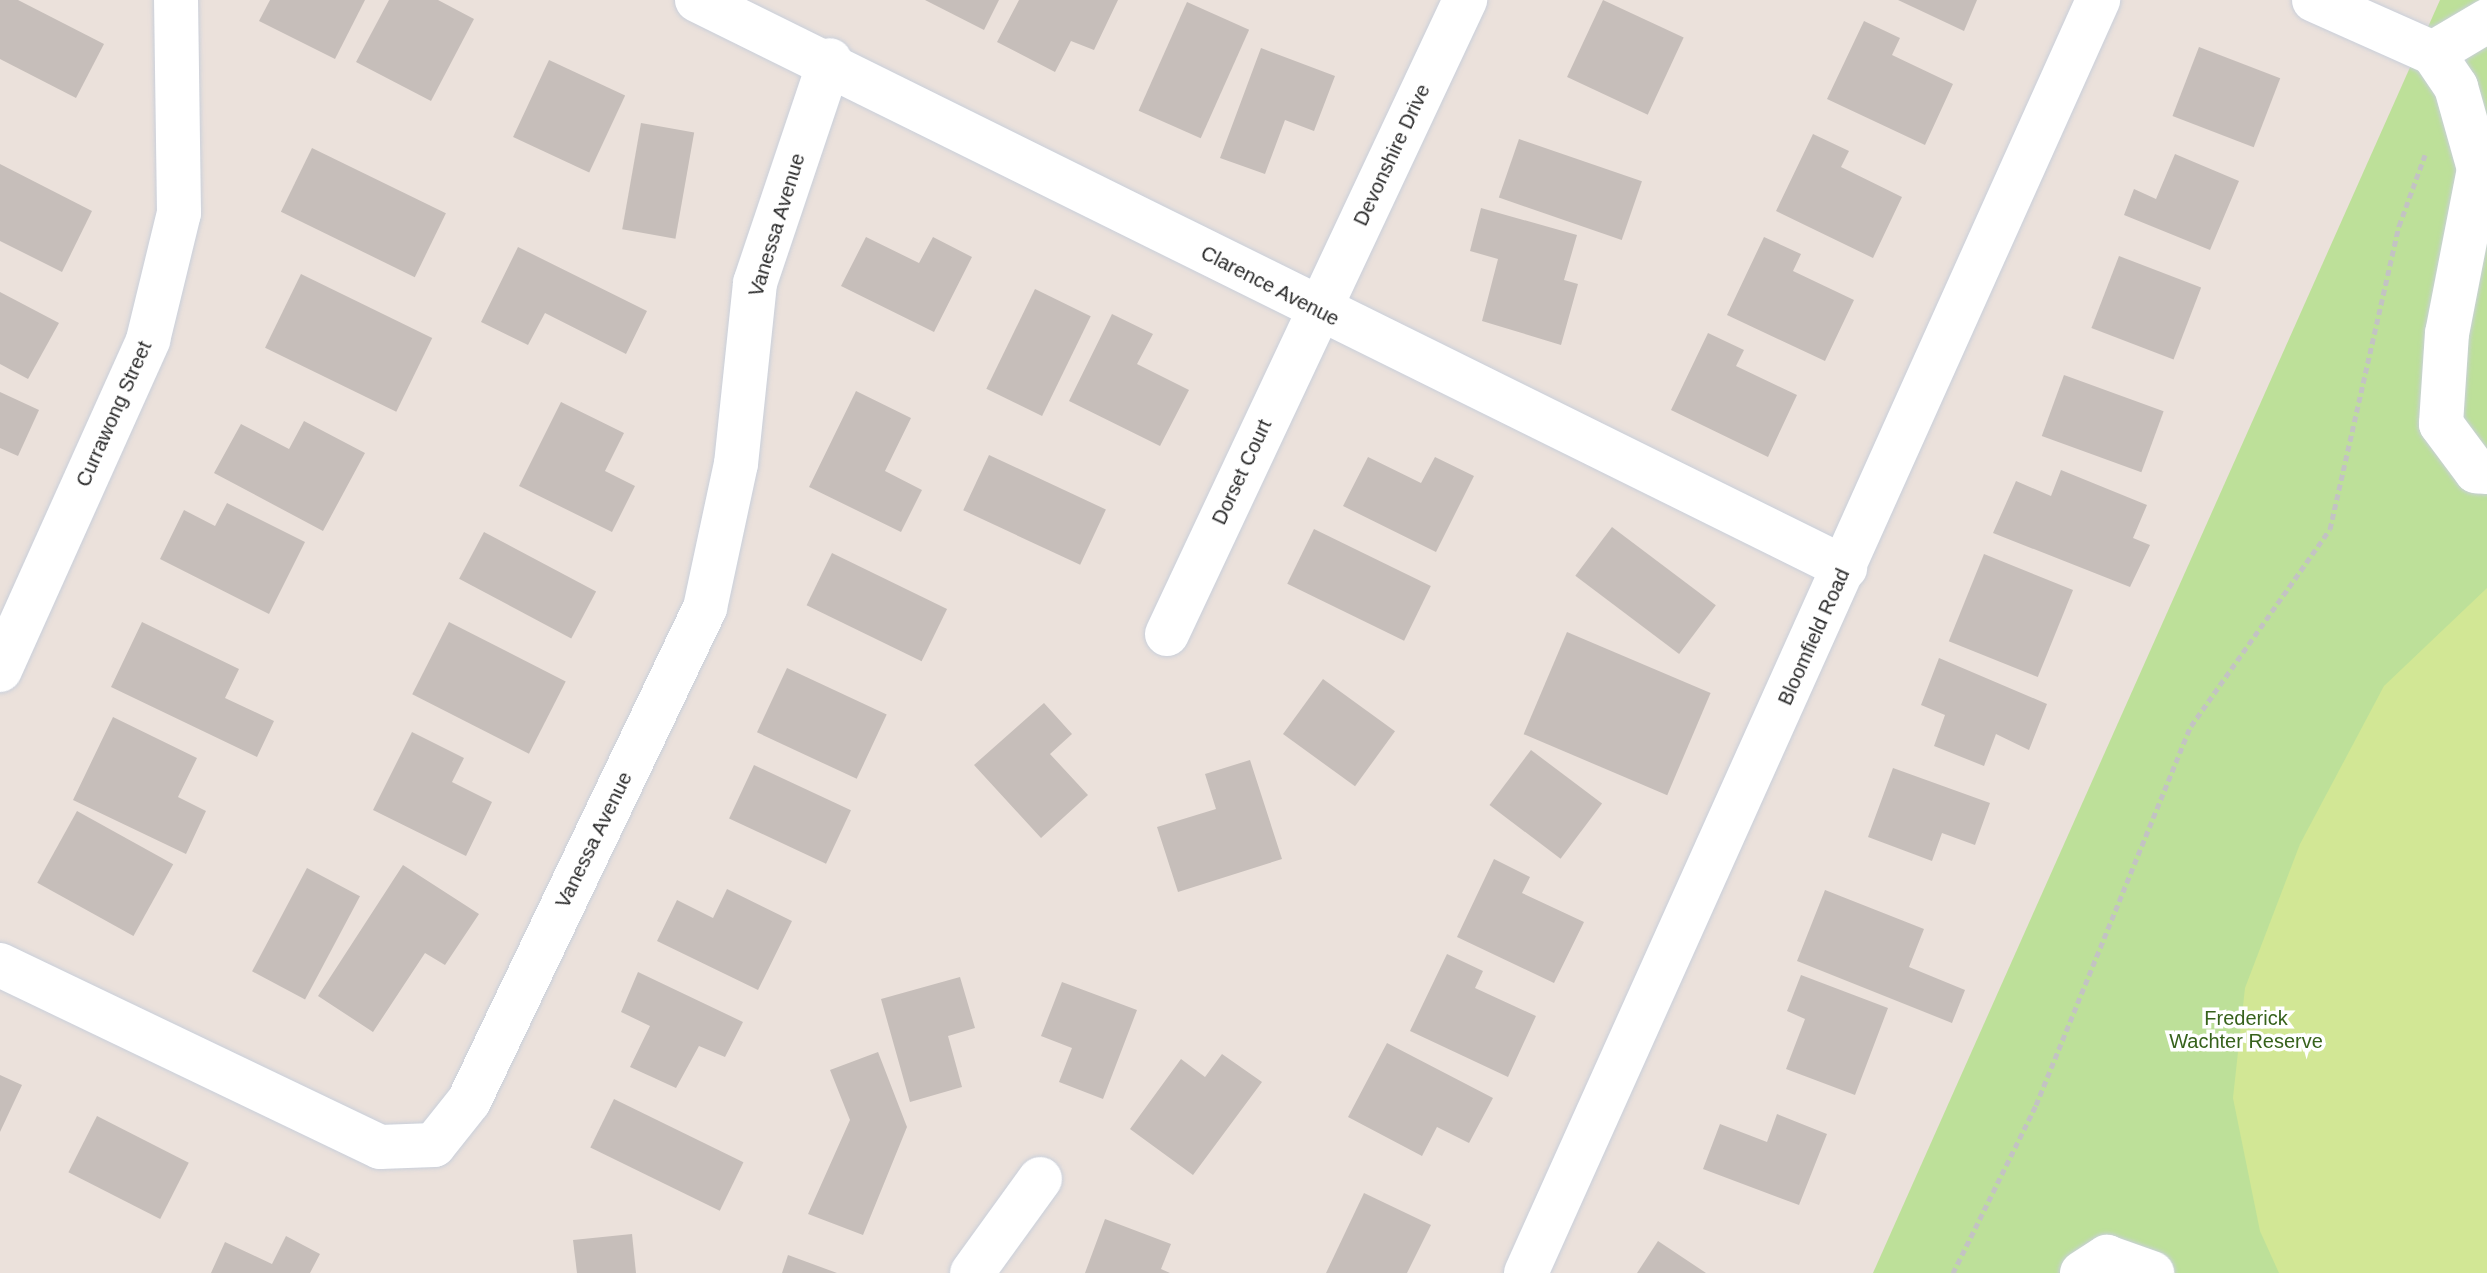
<!DOCTYPE html>
<html>
<head>
<meta charset="utf-8">
<style>
	body { margin:0 }
	#map { position:relative; width:2487px; height:1273px; overflow:hidden; background:#ebe1db; font-family:Arial,sans-serif }
	div>[style] { position:absolute }
	[style*='--x'] { left:calc(var(--x)*1px); top:calc(var(--y)*1px); width:calc(var(--w)*1px); rotate:calc(var(--a)*1deg) }
	.green>* { inset:0; background:#bde099 }
	.pitch>* { inset:0; background:#d2e795 }
	.building>* { inset:0; background:#c6beba; transform-origin:0 0 }
	.path>* { height:5px; margin-top:-2.5px; transform-origin:0; background:repeating-linear-gradient(90deg,#c3c3c3 0 6px,transparent 0 10px) }
	.roads { filter:drop-shadow(0 0 2px #c9cfda) drop-shadow(0 0 2px #c9cfda) }
	.minor>* { height:44px; margin:-22px; padding:0 22px; transform-origin:22px; border-radius:22px; background:#fff }
	span { translate:-50% -50%; white-space:nowrap; text-align:center; line-height:1.15; -webkit-text-stroke:7px #fff; paint-order:stroke }
	.street-label { font-size:20px; color:#292929 }
	.park-label { font-size:20px; color:#37621c }
</style>
</head>
<body>
<div id="map">
	<div class="green">
		<i style="clip-path:polygon(2440px 0,2487px 0,2487px 1273px,1873px 1273px)"></i>
	</div>
	<div class="pitch">
		<i style="clip-path:polygon(2487px 588px,2487px 1273px,2279px 1273px,2260px 1231px,2233px 1098px,2245px 988px,2300px 844px,2384px 686px)"></i>
	</div>
	<div class="building">
		<i style="clip-path:polygon(0 0,18px 0,104px 44px,76px 98px,0 59px)"></i>
		<i style="clip-path:polygon(270px 0,365px 0,335px 59px,259px 21px)"></i>
		<i style="clip-path:polygon(389px 0,438px 0,474px 19px,431px 101px,356px 62px)"></i>
		<i style="clip-path:polygon(925px 0,999px 0,984px 30px)"></i>
		<i style="clip-path:polygon(1019px 0,1118px 0,1094px 50px,1071px 41px,1055px 72px,997px 42px)"></i>
		<i style="left:1603px;top:0;width:89px;height:85px;rotate:25deg"></i>
		<i style="clip-path:polygon(1898px 0,1977px 0,1964px 31px)"></i>
		<i style="left:1187px;top:2px;width:68px;height:119px;rotate:24deg"></i>
		<i style="clip-path:polygon(1864px 21px,1900px 38px,1892px 55px,1953px 84px,1925px 145px,1827px 99px)"></i>
		<i style="left:2199px;top:47px;width:87px;height:74px;rotate:21deg"></i>
		<i style="clip-path:polygon(1261px 48px,1335px 76px,1314px 131px,1285px 120px,1265px 174px,1220px 158px)"></i>
		<i style="left:549px;top:60px;width:84px;height:85px;rotate:25deg"></i>
		<i style="left:641px;top:123px;width:54px;height:108px;rotate:10deg"></i>
		<i style="clip-path:polygon(1813px 134px,1849px 151px,1841px 167px,1902px 197px,1873px 258px,1776px 211px)"></i>
		<i style="left:1519px;top:139px;width:130px;height:62px;rotate:19deg"></i>
		<i style="left:312px;top:148px;width:149px;height:71px;rotate:26deg"></i>
		<i style="clip-path:polygon(2175px 154px,2239px 181px,2210px 250px,2124px 215px,2134px 189px,2156px 199px)"></i>
		<i style="clip-path:polygon(0 164px,92px 211px,62px 272px,0 241px)"></i>
		<i style="clip-path:polygon(1481px 208px,1577px 235px,1564px 280px,1578px 284px,1561px 345px,1482px 321px,1498px 259px,1470px 251px)"></i>
		<i style="clip-path:polygon(866px 237px,919px 263px,933px 237px,972px 257px,934px 332px,841px 286px)"></i>
		<i style="clip-path:polygon(1764px 237px,1801px 254px,1793px 271px,1854px 300px,1825px 361px,1727px 315px)"></i>
		<i style="clip-path:polygon(518px 247px,647px 311px,626px 354px,545px 313px,528px 345px,481px 322px)"></i>
		<i style="left:2119px;top:256px;width:88px;height:77px;rotate:21deg"></i>
		<i style="left:301px;top:274px;width:146px;height:82px;rotate:26deg"></i>
		<i style="left:1035px;top:289px;width:62px;height:111px;rotate:26deg"></i>
		<i style="clip-path:polygon(0 292px,59px 323px,28px 379px,0 364px)"></i>
		<i style="clip-path:polygon(1112px 314px,1153px 334px,1137px 364px,1189px 390px,1160px 446px,1069px 401px)"></i>
		<i style="clip-path:polygon(1708px 333px,1744px 350px,1736px 366px,1797px 395px,1768px 457px,1671px 410px)"></i>
		<i style="left:2064px;top:375px;width:106px;height:65px;rotate:20deg"></i>
		<i style="clip-path:polygon(856px 391px,911px 418px,885px 471px,922px 490px,901px 532px,809px 487px)"></i>
		<i style="clip-path:polygon(0 392px,39px 410px,18px 456px,0 448px)"></i>
		<i style="clip-path:polygon(561px 402px,624px 433px,605px 471px,635px 486px,612px 532px,519px 486px)"></i>
		<i style="clip-path:polygon(304px 421px,365px 453px,323px 531px,214px 473px,241px 424px,289px 449px)"></i>
		<i style="left:989px;top:455px;width:129px;height:61px;rotate:25deg"></i>
		<i style="clip-path:polygon(1368px 457px,1421px 483px,1435px 457px,1474px 476px,1436px 552px,1343px 506px)"></i>
		<i style="clip-path:polygon(2061px 470px,2147px 505px,2133px 538px,2150px 545px,2130px 587px,1993px 533px,2016px 481px,2051px 496px)"></i>
		<i style="clip-path:polygon(227px 503px,305px 542px,269px 614px,160px 559px,184px 510px,215px 526px)"></i>
		<i style="left:1612px;top:527px;width:130px;height:61px;rotate:37deg"></i>
		<i style="left:1314px;top:529px;width:130px;height:61px;rotate:26deg"></i>
		<i style="left:484px;top:532px;width:127px;height:53px;rotate:28deg"></i>
		<i style="left:832px;top:553px;width:128px;height:58px;rotate:26deg"></i>
		<i style="left:1984px;top:554px;width:96px;height:94px;rotate:22deg"></i>
		<i style="clip-path:polygon(142px 622px,239px 669px,225px 698px,274px 721px,257px 757px,111px 687px)"></i>
		<i style="left:449px;top:622px;width:131px;height:81px;rotate:27deg"></i>
		<i style="left:1567px;top:632px;width:156px;height:111px;rotate:23deg"></i>
		<i style="clip-path:polygon(1939px 658px,2047px 704px,2029px 750px,1996px 734px,1984px 766px,1934px 746px,1945px 715px,1921px 705px)"></i>
		<i style="left:787px;top:668px;width:110px;height:71px;rotate:25deg"></i>
		<i style="left:1323px;top:679px;width:89px;height:68px;rotate:36deg"></i>
		<i style="clip-path:polygon(1044px 703px,1072px 734px,1050px 754px,1088px 795px,1041px 838px,974px 765px)"></i>
		<i style="clip-path:polygon(113px 717px,197px 758px,178px 797px,206px 811px,186px 854px,73px 800px)"></i>
		<i style="clip-path:polygon(412px 732px,464px 758px,452px 782px,492px 802px,466px 856px,373px 810px)"></i>
		<i style="left:1531px;top:750px;width:89px;height:69px;rotate:37deg"></i>
		<i style="clip-path:polygon(1250px 760px,1282px 859px,1178px 892px,1157px 827px,1216px 809px,1205px 774px)"></i>
		<i style="left:754px;top:765px;width:107px;height:59px;rotate:25deg"></i>
		<i style="clip-path:polygon(1893px 768px,1990px 803px,1975px 845px,1942px 833px,1932px 861px,1868px 837px)"></i>
		<i style="left:77px;top:811px;width:110px;height:82px;rotate:29deg"></i>
		<i style="clip-path:polygon(1494px 859px,1530px 877px,1522px 893px,1584px 922px,1554px 983px,1457px 937px)"></i>
		<i style="clip-path:polygon(403px 865px,479px 914px,445px 965px,425px 953px,373px 1032px,318px 996px)"></i>
		<i style="left:307px;top:868px;width:60px;height:117px;rotate:28deg"></i>
		<i style="clip-path:polygon(727px 889px,792px 921px,758px 990px,657px 941px,677px 900px,713px 918px)"></i>
		<i style="clip-path:polygon(1825px 890px,1924px 929px,1909px 967px,1965px 990px,1952px 1023px,1797px 961px)"></i>
		<i style="clip-path:polygon(1447px 954px,1483px 971px,1475px 988px,1536px 1016px,1508px 1077px,1410px 1031px)"></i>
		<i style="clip-path:polygon(638px 972px,743px 1022px,725px 1057px,699px 1046px,676px 1088px,630px 1067px,650px 1026px,621px 1012px)"></i>
		<i style="clip-path:polygon(1801px 975px,1888px 1008px,1855px 1095px,1786px 1069px,1805px 1019px,1787px 1011px)"></i>
		<i style="clip-path:polygon(960px 977px,975px 1028px,948px 1036px,962px 1087px,910px 1102px,881px 999px)"></i>
		<i style="clip-path:polygon(1062px 982px,1137px 1010px,1103px 1099px,1059px 1082px,1072px 1048px,1041px 1036px)"></i>
		<i style="clip-path:polygon(1387px 1043px,1493px 1098px,1469px 1143px,1437px 1127px,1422px 1156px,1348px 1117px)"></i>
		<i style="clip-path:polygon(878px 1052px,907px 1127px,863px 1235px,808px 1214px,850px 1120px,830px 1070px)"></i>
		<i style="clip-path:polygon(1222px 1054px,1262px 1082px,1193px 1175px,1130px 1129px,1181px 1059px,1205px 1077px)"></i>
		<i style="clip-path:polygon(0 1075px,22px 1085px,0 1132px)"></i>
		<i style="left:614px;top:1099px;width:144px;height:54px;rotate:26deg"></i>
		<i style="clip-path:polygon(1777px 1114px,1827px 1134px,1799px 1205px,1703px 1169px,1720px 1124px,1767px 1142px)"></i>
		<i style="left:97px;top:1116px;width:103px;height:63px;rotate:27deg"></i>
		<i style="clip-path:polygon(1364px 1193px,1431px 1225px,1407px 1273px,1326px 1273px)"></i>
		<i style="clip-path:polygon(1105px 1219px,1171px 1244px,1161px 1269px,1170px 1273px,1085px 1273px)"></i>
		<i style="clip-path:polygon(632px 1234px,636px 1273px,577px 1273px,573px 1240px)"></i>
		<i style="clip-path:polygon(286px 1236px,320px 1254px,310px 1273px,211px 1273px,225px 1242px,272px 1264px)"></i>
		<i style="clip-path:polygon(1658px 1241px,1706px 1273px,1637px 1273px)"></i>
		<i style="clip-path:polygon(788px 1255px,837px 1273px,782px 1273px)"></i>
	</div>
	<div class="path">
		<i style="--x:1953;--y:1273;--w:187;--a:-63.7"></i>
		<i style="--x:2036;--y:1105;--w:409;--a:-67.8"></i>
		<i style="--x:2191;--y:726;--w:241;--a:-54.8"></i>
		<i style="--x:2330;--y:529;--w:311;--a:-77.2"></i>
		<i style="--x:2399;--y:226;--w:76;--a:-69.9"></i>
	</div>
	<div class="roads">
		<div class="minor">
			<i style="--x:697;--y:0;--w:1281;--a:26.32"></i>
			<i style="--x:2314;--y:0;--w:130;--a:24"></i>
			<i style="--x:2433;--y:53;--w:41;--a:55.9"></i>
			<i style="--x:2456;--y:87;--w:85;--a:74.3"></i>
			<i style="--x:2479;--y:169;--w:167;--a:101"></i>
			<i style="--x:2447;--y:333;--w:91;--a:93.8"></i>
			<i style="--x:2441;--y:424;--w:59;--a:53.3"></i>
			<i style="--x:2476;--y:471;--w:11;--a:5"></i>
			<i style="--x:2433;--y:53;--w:63;--a:-30.7"></i>
			<i style="--x:1167;--y:634;--w:701;--a:-64.82"></i>
			<i style="--x:0;--y:670;--w:362;--a:-65.8"></i>
			<i style="--x:148;--y:340;--w:131;--a:-76.3"></i>
			<i style="--x:179;--y:213;--w:213;--a:-90.8"></i>
			<i style="--x:0;--y:965;--w:421;--a:25.6"></i>
			<i style="--x:380;--y:1147;--w:54;--a:-2.1"></i>
			<i style="--x:434;--y:1145;--w:56;--a:-51.5"></i>
			<i style="--x:469;--y:1101;--w:547;--a:-64.42"></i>
			<i style="--x:705;--y:608;--w:147;--a:-77.9"></i>
			<i style="--x:736;--y:464;--w:182;--a:-84"></i>
			<i style="--x:755;--y:283;--w:235;--a:-71.4"></i>
			<i style="--x:972;--y:1273;--w:116;--a:-54.1"></i>
			<i style="--x:1526;--y:1273;--w:1396;--a:-65.8"></i>
			<i style="--x:2082;--y:1273;--w:30;--a:-33"></i>
			<i style="--x:2107;--y:1257;--w:48;--a:19.6"></i>
		</div>
	</div>
	<div class="street-label">
		<span style="left:1392px;top:155px;rotate:-65deg">Devonshire Drive</span>
		<span style="left:777px;top:225px;rotate:-73deg">Vanessa Avenue</span>
		<span style="left:1270px;top:286px;rotate:27deg">Clarence Avenue</span>
		<span style="left:114px;top:414px;rotate:-66deg">Currawong Street</span>
		<span style="left:1242px;top:472px;rotate:-65deg">Dorset Court</span>
		<span style="left:1814px;top:637px;rotate:-66deg">Bloomfield Road</span>
		<span style="left:594px;top:840px;rotate:-64deg">Vanessa Avenue</span>
	</div>
	<div class="park-label">
		<span style="left:2246px;top:1030px">Frederick<br>Wachter Reserve</span>
	</div>
</div>
</body>
</html>
